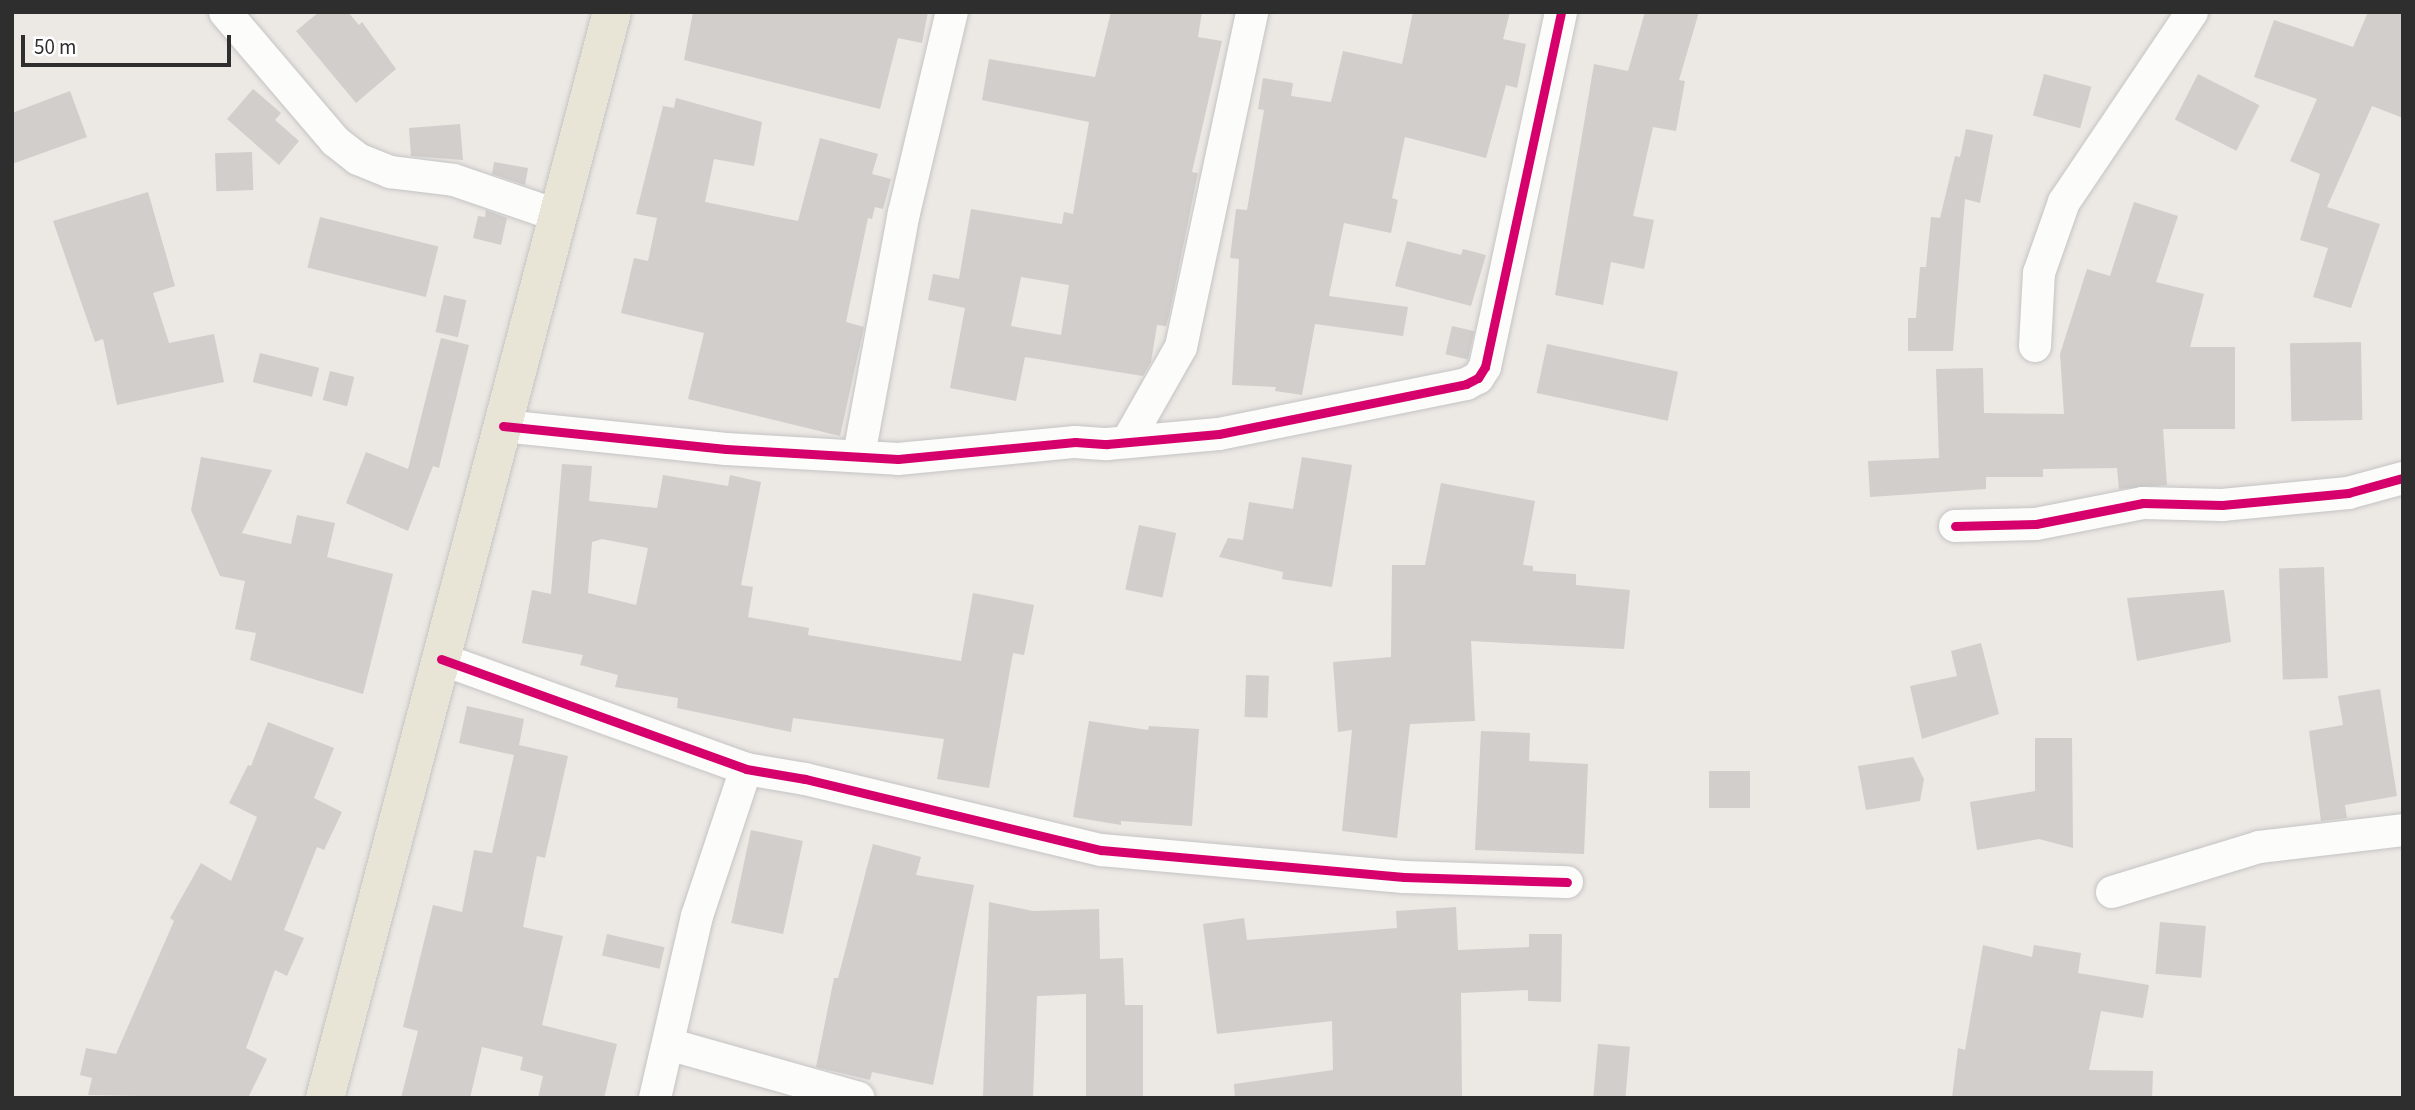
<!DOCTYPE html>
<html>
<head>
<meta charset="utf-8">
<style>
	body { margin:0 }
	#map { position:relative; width:2415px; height:1110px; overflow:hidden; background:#ece8e4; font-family:"Source Sans 3",sans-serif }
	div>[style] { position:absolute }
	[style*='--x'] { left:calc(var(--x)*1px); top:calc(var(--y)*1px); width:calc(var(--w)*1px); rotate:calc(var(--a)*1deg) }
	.building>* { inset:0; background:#d1cecb; transform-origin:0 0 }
	.roads { filter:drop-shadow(0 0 2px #c5c4c5) drop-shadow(0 0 2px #c5c4c5) }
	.minor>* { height:32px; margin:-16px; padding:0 16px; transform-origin:16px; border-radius:16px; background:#fcfcfb }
	.major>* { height:38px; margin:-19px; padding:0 19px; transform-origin:19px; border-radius:19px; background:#e8e4d6 }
	.cycleway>* { height:9px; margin:-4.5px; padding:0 4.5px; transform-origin:4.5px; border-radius:4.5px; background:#d6006c }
	span { translate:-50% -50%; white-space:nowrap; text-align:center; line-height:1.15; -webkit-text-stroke:5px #fff; paint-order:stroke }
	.frame { position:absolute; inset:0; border:14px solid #2e2e2e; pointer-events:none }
	.scale { position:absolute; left:21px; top:35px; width:210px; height:32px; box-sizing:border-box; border:4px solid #2e2e2e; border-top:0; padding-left:9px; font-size:21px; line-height:24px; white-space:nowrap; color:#2e2e2e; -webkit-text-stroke:5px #fff; paint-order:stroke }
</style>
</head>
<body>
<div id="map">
	<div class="building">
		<i style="clip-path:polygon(319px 12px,348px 12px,359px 25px,362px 22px,396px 69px,356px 103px,296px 31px)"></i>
		<i style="clip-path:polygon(693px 12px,928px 12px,922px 43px,898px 38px,880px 109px,684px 60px)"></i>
		<i style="clip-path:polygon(evenodd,1111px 12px,1202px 12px,1198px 37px,1222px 41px,1192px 172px,1198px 173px,1169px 316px,1166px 326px,1157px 325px,1151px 362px,1143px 376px,1025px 357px,1016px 401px,950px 388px,965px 308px,928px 300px,933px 274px,959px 279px,971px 209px,1062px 224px,1064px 212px,1073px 214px,1089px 122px,982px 100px,989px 59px,1095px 77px,1111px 12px,1021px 277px,1069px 285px,1061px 335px,1011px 326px,1021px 277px)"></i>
		<i style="clip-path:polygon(1413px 12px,1510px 12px,1503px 39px,1526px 44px,1517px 88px,1506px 85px,1486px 158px,1405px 137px,1392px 198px,1398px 200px,1391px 233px,1344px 223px,1329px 296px,1408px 307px,1403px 336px,1315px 324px,1302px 395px,1275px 391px,1276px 387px,1232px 385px,1239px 259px,1230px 258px,1236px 209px,1247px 210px,1264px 110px,1258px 109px,1263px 78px,1293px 83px,1291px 96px,1331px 102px,1343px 51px,1402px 64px)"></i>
		<i style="clip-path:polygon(1645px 12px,1699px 12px,1679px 80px,1685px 81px,1676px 131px,1653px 127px,1633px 216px,1654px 220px,1644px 269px,1611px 262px,1603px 305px,1555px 295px,1594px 64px,1628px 71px)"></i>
		<i style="clip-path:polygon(2368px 12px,2403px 12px,2403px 118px,2372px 106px,2327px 207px,2380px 224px,2351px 308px,2313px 297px,2328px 248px,2300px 240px,2320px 174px,2290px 161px,2317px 99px,2254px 77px,2274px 20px,2353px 47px)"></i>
		<i style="left:2044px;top:74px;width:49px;height:43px;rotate:15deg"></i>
		<i style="left:2198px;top:74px;width:69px;height:51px;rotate:27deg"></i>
		<i style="clip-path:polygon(253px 89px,281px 113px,275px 120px,299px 141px,279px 165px,227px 119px)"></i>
		<i style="clip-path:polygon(70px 91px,87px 137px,12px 164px,12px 113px)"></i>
		<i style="clip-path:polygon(676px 98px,762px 122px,754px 166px,714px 159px,705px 202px,798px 221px,820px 138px,878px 154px,872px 174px,891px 179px,883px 209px,875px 207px,872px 219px,868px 218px,846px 322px,864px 327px,840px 436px,688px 399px,704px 333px,621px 313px,634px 258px,648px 261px,657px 218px,636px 214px,663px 106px,674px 108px)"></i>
		<i style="clip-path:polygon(460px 124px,463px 160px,411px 156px,409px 128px)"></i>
		<i style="clip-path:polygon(1966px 129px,1993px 135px,1980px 203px,1965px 199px,1953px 351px,1908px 351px,1908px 318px,1916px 318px,1920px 267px,1926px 267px,1931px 217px,1940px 218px,1955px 156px,1960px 157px)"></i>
		<i style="left:252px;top:152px;width:38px;height:37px;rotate:88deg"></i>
		<i style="clip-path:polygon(494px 162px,528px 168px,525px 185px,492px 174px)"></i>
		<i style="clip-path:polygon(148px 192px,175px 286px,153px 293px,169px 343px,214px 334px,224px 382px,117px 405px,103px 339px,95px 342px,53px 221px)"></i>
		<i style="clip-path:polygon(2134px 202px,2178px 216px,2156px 282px,2204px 294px,2190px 347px,2235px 347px,2235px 429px,2163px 429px,2167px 485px,2119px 489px,2117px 468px,2043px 469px,2043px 477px,1986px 477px,1986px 489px,1870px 497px,1868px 461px,1939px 458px,1936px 369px,1983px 368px,1984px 413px,2064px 414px,2060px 354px,2087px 269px,2110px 276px)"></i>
		<i style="clip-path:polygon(486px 210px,507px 218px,501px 245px,473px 238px,478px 216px,485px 217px)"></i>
		<i style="left:320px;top:217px;width:122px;height:52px;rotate:14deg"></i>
		<i style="clip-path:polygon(1407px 241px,1461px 255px,1463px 249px,1486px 255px,1471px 306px,1395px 286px)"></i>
		<i style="left:444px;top:295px;width:23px;height:38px;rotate:13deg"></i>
		<i style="left:1452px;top:326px;width:23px;height:29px;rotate:13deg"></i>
		<i style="clip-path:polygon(441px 338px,469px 345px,439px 468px,433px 466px,408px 531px,346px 503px,366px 452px,408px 469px)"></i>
		<i style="left:2361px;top:342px;width:78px;height:71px;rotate:89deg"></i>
		<i style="left:1547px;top:344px;width:134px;height:50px;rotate:12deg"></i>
		<i style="left:260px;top:353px;width:61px;height:30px;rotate:14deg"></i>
		<i style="left:330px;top:371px;width:25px;height:30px;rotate:14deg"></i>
		<i style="clip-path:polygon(201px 457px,272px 470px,242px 533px,291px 544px,297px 515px,335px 523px,327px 557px,393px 574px,363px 694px,250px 660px,256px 633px,235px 629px,245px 581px,220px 576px,191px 510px)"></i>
		<i style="clip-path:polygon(1302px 457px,1352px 465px,1332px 587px,1282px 579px,1283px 572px,1219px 557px,1228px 538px,1243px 540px,1249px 502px,1293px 509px)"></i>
		<i style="clip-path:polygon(evenodd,562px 464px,592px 466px,589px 501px,657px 508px,663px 475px,728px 486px,730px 475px,761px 482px,741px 585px,753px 587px,748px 617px,809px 628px,808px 635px,961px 661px,973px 593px,1034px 605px,1024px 655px,1013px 653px,989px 788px,937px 779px,944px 739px,793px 718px,791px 732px,677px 708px,678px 698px,615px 687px,618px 675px,580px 665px,583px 655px,522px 643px,532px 590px,551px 594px,562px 464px,602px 539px,648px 548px,636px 605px,588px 593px,592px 542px,602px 539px)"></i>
		<i style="clip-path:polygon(1441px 483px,1535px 501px,1523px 565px,1533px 566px,1533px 571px,1576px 574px,1576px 585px,1630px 590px,1624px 649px,1471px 641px,1475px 721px,1410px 724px,1397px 838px,1342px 831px,1352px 730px,1338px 732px,1333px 662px,1391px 657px,1392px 565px,1425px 565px)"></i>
		<i style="left:1139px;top:525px;width:38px;height:66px;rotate:12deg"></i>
		<i style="left:2324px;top:567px;width:111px;height:45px;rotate:88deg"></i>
		<i style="clip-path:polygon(2224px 590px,2231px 642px,2137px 661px,2127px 598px)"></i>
		<i style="clip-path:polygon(1981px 643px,1999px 714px,1922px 739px,1910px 686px,1957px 676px,1951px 651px)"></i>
		<i style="left:1246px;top:675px;width:23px;height:42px;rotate:2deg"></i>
		<i style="clip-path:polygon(2380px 689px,2397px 796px,2345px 805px,2347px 818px,2321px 821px,2309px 731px,2343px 725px,2338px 696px)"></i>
		<i style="clip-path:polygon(467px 706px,524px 719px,519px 745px,568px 756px,545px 858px,537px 856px,523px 927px,563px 936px,542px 1025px,617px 1044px,604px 1098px,538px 1098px,543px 1076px,520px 1070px,523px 1057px,482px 1047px,470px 1098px,401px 1098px,418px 1031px,403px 1027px,433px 905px,462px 912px,474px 850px,492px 853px,514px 755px,459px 743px)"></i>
		<i style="clip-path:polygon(1089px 721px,1148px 730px,1149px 726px,1199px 729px,1192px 826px,1121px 821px,1121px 825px,1073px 817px)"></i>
		<i style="clip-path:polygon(268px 722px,334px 748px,314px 798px,342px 812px,324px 850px,317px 847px,284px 930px,304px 938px,287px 976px,275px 970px,246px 1048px,267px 1059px,248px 1098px,88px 1095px,92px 1078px,80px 1075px,86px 1048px,116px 1054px,174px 921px,170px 918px,201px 863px,231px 881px,257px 817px,229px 803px,248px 765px,251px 766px)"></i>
		<i style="clip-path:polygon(1481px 731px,1530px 733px,1529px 761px,1588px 764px,1584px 854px,1475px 850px)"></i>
		<i style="clip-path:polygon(2035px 738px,2072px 738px,2073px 848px,2039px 839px,1977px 850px,1970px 802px,2035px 791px)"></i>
		<i style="clip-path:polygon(1913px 757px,1924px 779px,1920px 801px,1866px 810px,1858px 766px)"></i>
		<i style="left:1709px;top:771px;width:41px;height:37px"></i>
		<i style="left:751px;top:830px;width:53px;height:95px;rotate:12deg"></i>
		<i style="clip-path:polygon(873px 844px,921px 857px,916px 875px,974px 885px,933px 1085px,872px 1072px,870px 1080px,816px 1067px,834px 978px,838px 978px)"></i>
		<i style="clip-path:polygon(989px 902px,1033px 911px,1099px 909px,1100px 959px,1123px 958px,1125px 1005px,1143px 1005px,1143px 1098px,1086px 1098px,1086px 994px,1037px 996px,1033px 1098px,983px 1098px)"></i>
		<i style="clip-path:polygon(1456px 907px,1458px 950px,1529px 947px,1529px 934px,1562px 934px,1561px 1002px,1528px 1001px,1528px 990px,1461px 993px,1462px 1098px,1235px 1098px,1234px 1084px,1333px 1070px,1332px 1021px,1217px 1034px,1203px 924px,1244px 918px,1247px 940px,1397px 928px,1396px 911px)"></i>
		<i style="left:2160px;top:922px;width:46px;height:52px;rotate:5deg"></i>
		<i style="left:607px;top:934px;width:59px;height:22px;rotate:13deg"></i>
		<i style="clip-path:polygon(1983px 945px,2032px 957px,2034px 945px,2081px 953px,2078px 973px,2149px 985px,2143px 1018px,2101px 1011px,2089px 1070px,2153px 1071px,2152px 1098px,1952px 1098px,1958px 1048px,1965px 1050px)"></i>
		<i style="left:1598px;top:1044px;width:32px;height:54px;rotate:5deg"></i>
	</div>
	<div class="roads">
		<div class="minor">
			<i style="--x:225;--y:12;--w:170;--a:49.5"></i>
			<i style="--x:335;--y:141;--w:29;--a:38"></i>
			<i style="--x:358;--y:159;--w:35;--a:22"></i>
			<i style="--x:390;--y:172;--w:64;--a:7.1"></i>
			<i style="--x:454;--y:180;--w:111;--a:18.9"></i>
			<i style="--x:2035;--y:346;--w:73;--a:-86.9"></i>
			<i style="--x:2039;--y:273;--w:75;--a:-70.6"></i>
			<i style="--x:2064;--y:202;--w:229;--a:-56"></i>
			<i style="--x:503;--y:426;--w:224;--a:5.9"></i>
			<i style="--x:726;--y:449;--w:172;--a:3.3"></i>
			<i style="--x:898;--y:459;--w:178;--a:-5.5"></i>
			<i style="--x:1075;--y:442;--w:32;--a:4"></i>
			<i style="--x:1107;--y:444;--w:112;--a:-5.1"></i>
			<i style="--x:1219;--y:434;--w:252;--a:-11.4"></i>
			<i style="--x:1466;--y:384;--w:13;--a:-27"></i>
			<i style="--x:1478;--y:378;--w:13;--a:-58"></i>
			<i style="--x:1485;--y:367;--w:363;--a:-77.9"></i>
			<i style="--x:1127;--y:442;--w:109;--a:-60.4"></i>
			<i style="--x:1181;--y:347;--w:342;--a:-78"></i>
			<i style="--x:859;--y:455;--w:246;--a:-79.5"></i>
			<i style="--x:904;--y:213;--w:207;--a:-76.6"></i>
			<i style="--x:1955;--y:526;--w:81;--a:-1.4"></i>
			<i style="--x:2036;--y:524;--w:109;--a:-11.1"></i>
			<i style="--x:2143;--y:503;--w:79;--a:1.5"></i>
			<i style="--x:2222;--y:505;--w:127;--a:-5.4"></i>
			<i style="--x:2348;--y:493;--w:57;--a:-15.3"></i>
			<i style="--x:441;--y:659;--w:324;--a:19.8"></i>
			<i style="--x:746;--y:769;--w:60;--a:9.6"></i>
			<i style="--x:805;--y:779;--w:304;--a:13.5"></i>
			<i style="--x:1101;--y:850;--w:304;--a:5.1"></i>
			<i style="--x:1404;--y:877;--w:163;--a:1.8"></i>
			<i style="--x:2112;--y:892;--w:154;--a:-17"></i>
			<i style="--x:2259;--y:847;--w:145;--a:-6.7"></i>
			<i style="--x:668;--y:1044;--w:198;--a:15.8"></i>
			<i style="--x:655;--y:1098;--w:187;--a:-77"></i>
			<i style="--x:697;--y:916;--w:155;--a:-71.6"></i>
		</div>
		<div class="major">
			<i style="--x:325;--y:1098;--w:1123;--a:-75.2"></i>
		</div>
	</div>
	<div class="cycleway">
		<i style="--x:503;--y:426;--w:224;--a:5.9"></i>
		<i style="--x:726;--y:449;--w:172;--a:3.3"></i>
		<i style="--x:898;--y:459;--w:178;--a:-5.5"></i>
		<i style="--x:1075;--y:442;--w:32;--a:4"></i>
		<i style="--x:1107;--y:444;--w:112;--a:-5.1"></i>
		<i style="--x:1219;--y:434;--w:252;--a:-11.4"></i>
		<i style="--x:1466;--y:384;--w:13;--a:-27"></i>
		<i style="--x:1478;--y:378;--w:13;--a:-58"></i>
		<i style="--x:1485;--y:367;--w:363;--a:-77.9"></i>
		<i style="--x:1955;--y:526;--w:81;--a:-1.4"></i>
		<i style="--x:2036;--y:524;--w:109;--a:-11.1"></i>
		<i style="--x:2143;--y:503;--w:79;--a:1.5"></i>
		<i style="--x:2222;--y:505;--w:127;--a:-5.4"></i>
		<i style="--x:2348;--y:493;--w:57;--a:-15.3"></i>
		<i style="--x:441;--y:659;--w:324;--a:19.8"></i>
		<i style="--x:746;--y:769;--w:60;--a:9.6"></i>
		<i style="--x:805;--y:779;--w:304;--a:13.5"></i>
		<i style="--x:1101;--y:850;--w:304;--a:5.1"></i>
		<i style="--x:1404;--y:877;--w:163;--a:1.8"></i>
	</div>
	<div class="frame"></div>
	<div class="scale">50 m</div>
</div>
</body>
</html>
